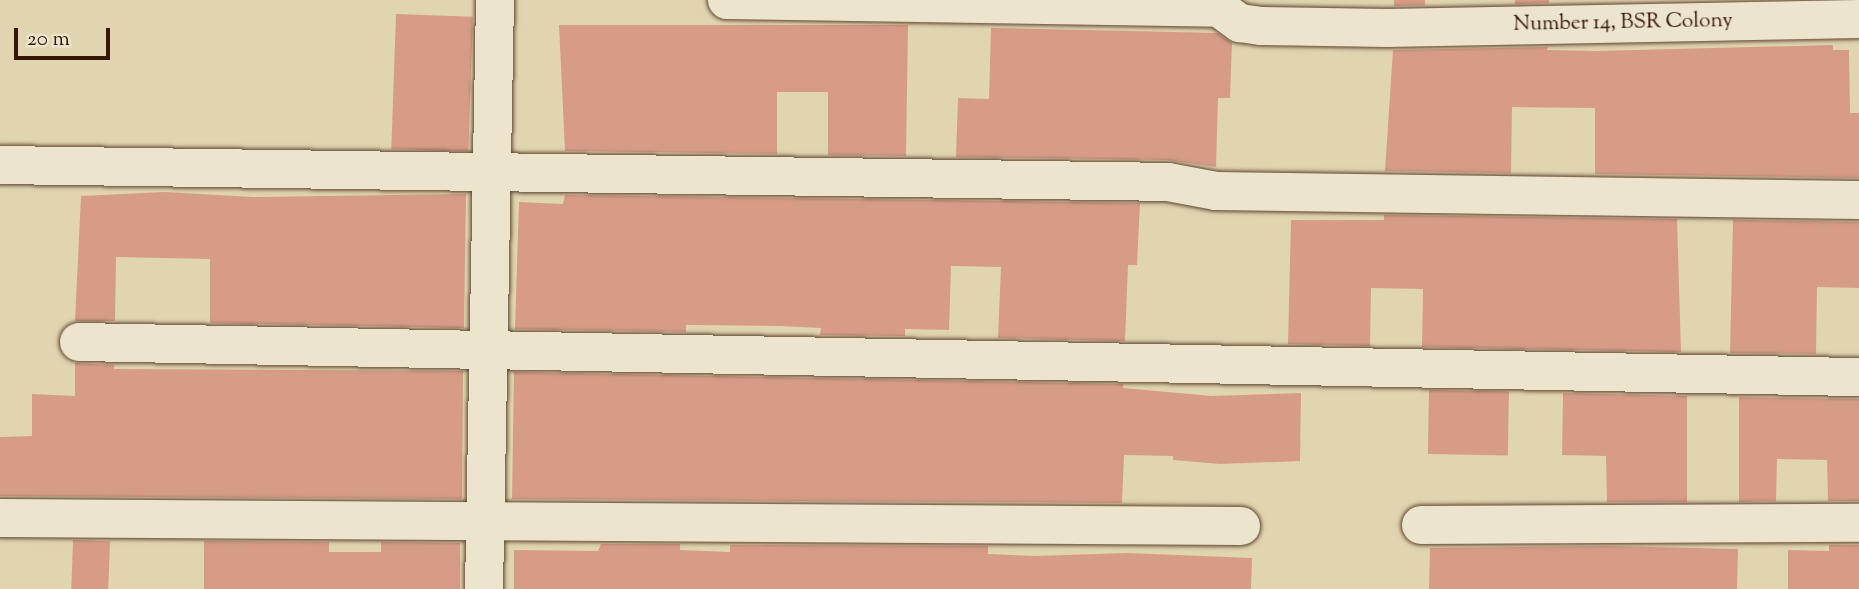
<!DOCTYPE html>
<html>
<head>
<meta charset="utf-8">
<style>
	body { margin:0 }
	#map { position:relative; width:1859px; height:589px; overflow:hidden; background:#e1d5b1; font-family:"Sorts Mill Goudy",serif }
	div>[style] { position:absolute }
	[style*='--x'] { left:calc(var(--x)*1px); top:calc(var(--y)*1px); width:calc(var(--w)*1px); rotate:calc(var(--a)*1deg) }
	.building>* { inset:0; background:#d79c88; transform-origin:0 0 }
	.roads { filter:drop-shadow(0 0 2px #614630) drop-shadow(0 0 2px #614630) }
	.minor>* { height:38px; margin:-19px; padding:0 19px; transform-origin:19px; border-radius:19px; background:#ece4cc }
	span { translate:-50% -50%; white-space:nowrap; text-align:center; line-height:1.15; -webkit-text-stroke:5px #ece4cc; paint-order:stroke }
	.street-label { font-size:21px; color:#361705 }
	.scale { position:absolute; left:14px; top:28px; width:96px; height:32px; box-sizing:border-box; border:4px solid #361705; border-top:0; padding-left:9px; font-size:21px; line-height:24px; white-space:nowrap; color:#361705; -webkit-text-stroke:5px #ece4cc; paint-order:stroke }
</style>
</head>
<body>
<div id="map">
	<div class="building">
		<i style="clip-path:polygon(1394px 0,1425px 0,1425px 5px,1394px 6px)"></i>
		<i style="clip-path:polygon(1515px 0,1549px 0,1549px 3px,1515px 4px)"></i>
		<i style="left:396px;top:14px;width:77px;height:135px;rotate:2deg"></i>
		<i style="clip-path:polygon(559px 25px,908px 25px,906px 156px,828px 155px,828px 92px,777px 92px,777px 154px,565px 151px)"></i>
		<i style="clip-path:polygon(991px 28px,1217px 33px,1232px 43px,1230px 98px,1218px 98px,1216px 167px,1168px 160px,956px 157px,958px 98px,989px 99px)"></i>
		<i style="clip-path:polygon(1833px 45px,1833px 50px,1849px 50px,1850px 113px,1859px 113px,1859px 178px,1595px 174px,1595px 108px,1512px 107px,1511px 173px,1385px 171px,1393px 50px,1548px 47px,1547px 50px,1597px 51px)"></i>
		<i style="clip-path:polygon(165px 192px,253px 197px,466px 194px,464px 328px,210px 323px,210px 259px,116px 257px,115px 321px,75px 321px,81px 196px)"></i>
		<i style="clip-path:polygon(565px 195px,1140px 203px,1137px 265px,1128px 265px,1125px 341px,998px 338px,1001px 267px,951px 266px,949px 330px,905px 329px,905px 336px,820px 335px,821px 328px,780px 326px,686px 325px,686px 332px,515px 329px,519px 202px,563px 204px)"></i>
		<i style="clip-path:polygon(1384px 215px,1677px 219px,1681px 352px,1422px 347px,1423px 289px,1371px 288px,1370px 346px,1288px 344px,1291px 220px,1384px 220px)"></i>
		<i style="clip-path:polygon(1733px 220px,1859px 222px,1859px 288px,1817px 287px,1816px 354px,1730px 353px)"></i>
		<i style="clip-path:polygon(75px 363px,114px 365px,114px 369px,463px 371px,462px 499px,0 496px,0 437px,32px 436px,32px 394px,75px 396px)"></i>
		<i style="clip-path:polygon(514px 372px,1123px 384px,1123px 388px,1212px 396px,1301px 393px,1300px 461px,1220px 464px,1173px 460px,1173px 456px,1124px 455px,1122px 503px,512px 499px)"></i>
		<i style="left:1429px;top:390px;width:80px;height:64px;rotate:1deg"></i>
		<i style="clip-path:polygon(1563px 393px,1687px 396px,1687px 502px,1607px 502px,1606px 456px,1562px 455px)"></i>
		<i style="clip-path:polygon(1739px 397px,1859px 399px,1859px 501px,1828px 501px,1827px 460px,1777px 459px,1776px 501px,1739px 502px)"></i>
		<i style="left:73px;top:540px;width:37px;height:49px;rotate:2deg"></i>
		<i style="clip-path:polygon(204px 541px,329px 542px,329px 552px,381px 552px,381px 542px,460px 543px,460px 589px,204px 589px)"></i>
		<i style="clip-path:polygon(601px 544px,680px 544px,680px 550px,730px 552px,730px 545px,988px 546px,988px 554px,1034px 556px,1127px 553px,1252px 558px,1251px 589px,514px 589px,514px 550px,598px 551px)"></i>
		<i style="clip-path:polygon(1829px 545px,1859px 545px,1859px 589px,1788px 589px,1788px 550px,1829px 551px)"></i>
		<i style="clip-path:polygon(1607px 546px,1738px 549px,1737px 589px,1429px 589px,1430px 548px)"></i>
	</div>
	<div class="roads">
		<div class="minor">
			<i style="--x:727;--y:0;--w:492;--a:0.9"></i>
			<i style="--x:1219;--y:8;--w:26;--a:36"></i>
			<i style="--x:1240;--y:23;--w:22;--a:8"></i>
			<i style="--x:1262;--y:26;--w:125;--a:0.9"></i>
			<i style="--x:1387;--y:28;--w:472;--a:-1.1"></i>
			<i style="--x:0;--y:165;--w:1168;--a:0.83"></i>
			<i style="--x:1168;--y:182;--w:49;--a:10.6"></i>
			<i style="--x:1216;--y:191;--w:643;--a:0.8"></i>
			<i style="--x:79;--y:342;--w:1780;--a:1.13"></i>
			<i style="--x:0;--y:518;--w:1241;--a:0.37"></i>
			<i style="--x:1421;--y:525;--w:438;--a:-0.3"></i>
			<i style="--x:484;--y:589;--w:589;--a:-88.93"></i>
		</div>
	</div>
	<div class="street-label">
		<span style="left:1623px;top:23px;rotate:-1deg">Number 14, BSR Colony</span>
	</div>
	<div class="scale">20 m</div>
</div>
</body>
</html>
